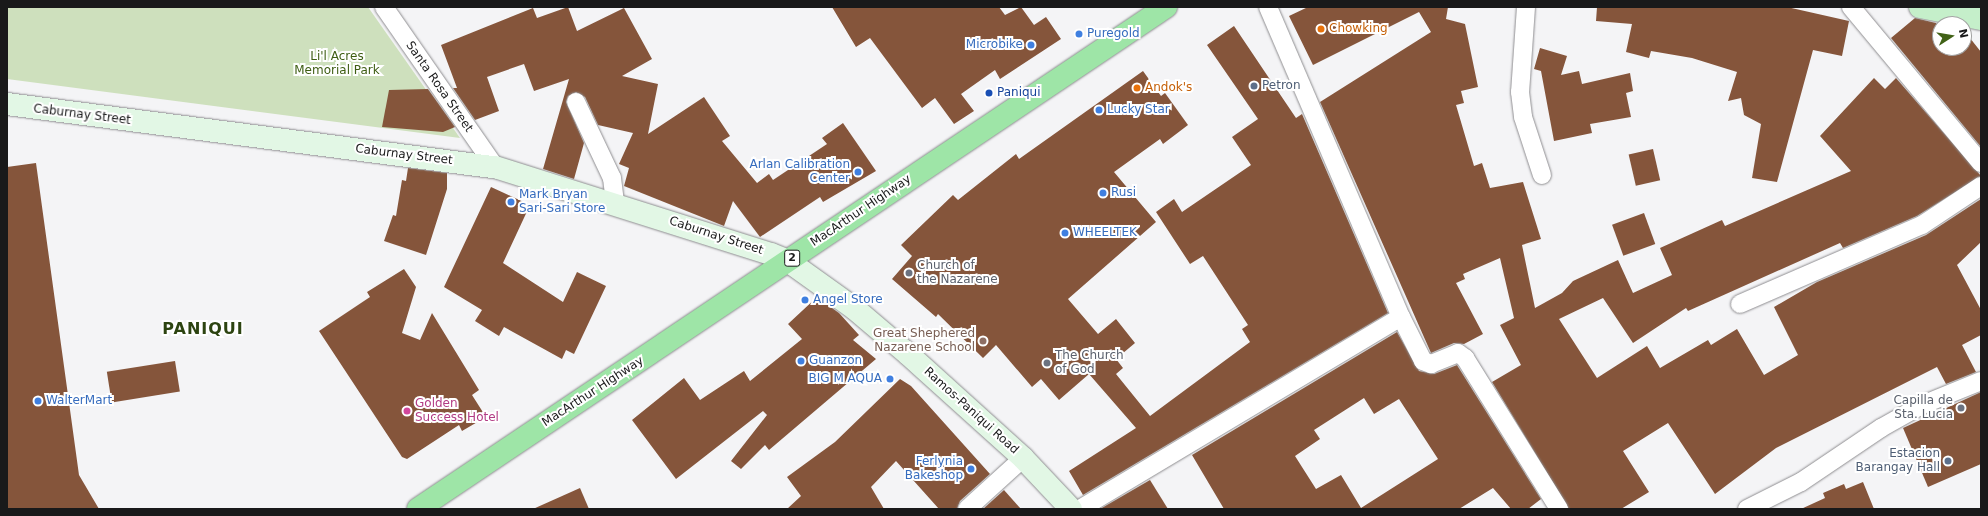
<!DOCTYPE html>
<html>
<head>
<meta charset="utf-8">
<style>
	body { margin:0 }
	#map { position:relative; width:1988px; height:516px; overflow:hidden; background:#f4f4f6; font-family:"DejaVu Sans",sans-serif }
	div>[style] { position:absolute }
	[style*='--x'] { left:calc(var(--x)*1px); top:calc(var(--y)*1px); width:calc(var(--w)*1px); rotate:calc(var(--a)*1deg) }
	.green>* { inset:0; background:#cee0bd }
	.building>* { inset:0; background:#85553b; transform-origin:0 0 }
	.roads { filter:drop-shadow(0 0 1px #8e8d90) drop-shadow(0 0 1px #8e8d90) }
	.street>* { height:18px; margin:-9px; padding:0 9px; transform-origin:9px; border-radius:9px; background:#fff }
	.secondary>* { height:22px; margin:-11px; padding:0 11px; transform-origin:11px; border-radius:11px; background:#e2f7e5 }
	.primary>* { height:22px; margin:-11px; padding:0 11px; transform-origin:11px; border-radius:11px; background:#c5efca }
	.highway>* { height:22px; margin:-11px; padding:0 11px; transform-origin:11px; border-radius:11px; background:#9ee5a7 }
	.dots>* { width:11px; height:11px; translate:-50% -50%; box-sizing:border-box; border:2px solid #fff; border-radius:50% }
	span { translate:-50% -50%; white-space:nowrap; text-align:center; line-height:1.15; -webkit-text-stroke:4px #fff; paint-order:stroke }
	.shield-label span { padding:1px 3px; background:#fff; border:1px solid; border-radius:3px; -webkit-text-stroke-width:0 }
	.shield-label { font-size:11px; color:#19191a; font-weight:700 }
	.food-label { font-size:12px; color:#c56008 }
	.left { translate:0 -50%; text-align:left }
	.shop-label { font-size:12px; color:#366cbe }
	.right { translate:-100% -50%; text-align:right }
	.park-label { font-size:12px; color:#3e5d13 }
	.service-label { font-size:12px; color:#4e5e75 }
	.street-label { font-size:12px; color:#19191a }
	.transit-label { font-size:12px; color:#164399 }
	.worship-label { font-size:12px; color:#5b616d }
	.education-label { font-size:12px; color:#785e54 }
	.hotel-label { font-size:12px; color:#b23c85 }
	.district-label { font-size:16px; color:#2d4411; font-weight:700; letter-spacing:1px }
	.frame { position:absolute; inset:0; border:8px solid #19191a; pointer-events:none }
	.north { position:absolute; left:1932px; top:16px; width:40px; height:40px; box-sizing:border-box; background:#fff; border:1px solid #a3a3a3; border-radius:50%; rotate:78deg; font-size:11px; font-weight:700; line-height:16px; text-align:center; color:#19191a }
	.north::after { content:''; display:block; margin:auto; width:14px; height:18px; background:#416217; clip-path:polygon(50% 0,100% 100%,50% 72%,0 100%) }
</style>
</head>
<body>
<div id="map">
	<div class="green">
		<i style="clip-path:polygon(7px 7px,368px 7px,460px 138px,7px 79px)"></i>
	</div>
	<div class="building">
		<i style="clip-path:polygon(568px 7px,577px 31px,624px 8px,652px 59px,622px 76px,658px 84px,648px 134px,704px 97px,730px 136px,722px 141px,757px 183px,769px 174px,773px 180px,827px 144px,822px 138px,843px 123px,876px 171px,823px 202px,820px 197px,760px 237px,733px 201px,724px 226px,624px 186px,629px 168px,619px 164px,633px 133px,598px 125px,585px 97px,576px 92px,568px 96px,566px 102px,584px 143px,574px 179px,543px 169px,569px 79px,534px 91px,524px 64px,487px 77px,499px 111px,475px 120px,453px 88px,457px 88px,441px 45px,533px 8px,537px 18px)"></i>
		<i style="clip-path:polygon(832px 7px,999px 7px,1005px 15px,1021px 7px,1034px 25px,1046px 17px,1061px 39px,1000px 79px,995px 70px,961px 94px,974px 111px,954px 124px,935px 98px,922px 108px,870px 38px,856px 47px)"></i>
		<i style="clip-path:polygon(1308px 7px,1448px 7px,1446px 19px,1465px 24px,1478px 87px,1461px 91px,1464px 103px,1456px 105px,1474px 166px,1482px 163px,1490px 188px,1523px 182px,1541px 239px,1522px 245px,1535px 308px,1562px 293px,1573px 281px,1618px 260px,1633px 293px,1672px 275px,1660px 248px,1722px 220px,1725px 226px,1851px 171px,1820px 136px,1874px 78px,1885px 89px,1896px 78px,1981px 176px,1917px 216px,1843px 248px,1840px 243px,1688px 311px,1686px 308px,1633px 343px,1603px 298px,1559px 319px,1597px 378px,1647px 346px,1660px 368px,1708px 340px,1711px 345px,1737px 329px,1764px 375px,1798px 355px,1774px 307px,1817px 282px,1926px 235px,1981px 199px,1981px 242px,1957px 265px,1981px 310px,1981px 335px,1962px 345px,1976px 372px,1946px 384px,1937px 367px,1776px 448px,1715px 494px,1668px 423px,1623px 451px,1649px 492px,1621px 509px,1569px 509px,1492px 382px,1521px 365px,1500px 325px,1514px 318px,1500px 258px,1463px 274px,1465px 279px,1456px 283px,1483px 334px,1464px 344px,1454px 343px,1431px 353px,1320px 102px,1431px 32px,1419px 12px,1313px 65px,1289px 16px)"></i>
		<i style="clip-path:polygon(1597px 7px,1787px 7px,1849px 21px,1842px 56px,1813px 50px,1777px 182px,1752px 178px,1761px 124px,1744px 115px,1741px 98px,1728px 101px,1737px 72px,1692px 58px,1651px 51px,1649px 58px,1626px 52px,1632px 24px,1596px 21px)"></i>
		<i style="clip-path:polygon(1915px 18px,1936px 23px,1940px 28px,1940px 48px,1964px 48px,1966px 33px,1981px 52px,1981px 147px,1891px 38px)"></i>
		<i style="clip-path:polygon(1234px 26px,1296px 118px,1302px 114px,1388px 313px,1083px 495px,1069px 471px,1136px 428px,1089px 374px,1059px 400px,1041px 379px,1032px 387px,996px 345px,983px 358px,938px 314px,936px 317px,892px 279px,912px 256px,901px 245px,953px 195px,958px 200px,1016px 154px,1019px 159px,1143px 71px,1161px 96px,1165px 93px,1188px 125px,1163px 144px,1160px 139px,1114px 172px,1156px 222px,1068px 299px,1098px 334px,1116px 319px,1135px 343px,1116px 359px,1123px 368px,1116px 374px,1150px 416px,1250px 342px,1242px 329px,1248px 325px,1203px 256px,1190px 264px,1156px 212px,1174px 199px,1182px 212px,1251px 165px,1232px 137px,1258px 119px,1207px 45px)"></i>
		<i style="clip-path:polygon(1540px 48px,1567px 56px,1561px 75px,1579px 71px,1582px 84px,1630px 73px,1633px 91px,1626px 93px,1631px 117px,1590px 124px,1592px 133px,1554px 141px,1541px 71px,1534px 69px)"></i>
		<i style="clip-path:polygon(428px 89px,455px 127px,443px 132px,382px 127px,389px 90px)"></i>
		<i style="left:1653px;top:149px;width:32px;height:25px;rotate:77deg"></i>
		<i style="clip-path:polygon(36px 163px,79px 475px,99px 509px,7px 509px,7px 167px)"></i>
		<i style="clip-path:polygon(408px 168px,447px 173px,447px 189px,426px 255px,384px 241px,393px 215px,396px 216px,402px 180px,406px 181px)"></i>
		<i style="clip-path:polygon(491px 187px,530px 205px,503px 263px,563px 302px,577px 272px,606px 286px,574px 354px,566px 350px,562px 359px,504px 327px,499px 336px,475px 321px,482px 310px,444px 287px)"></i>
		<i style="left:1644px;top:213px;width:33px;height:34px;rotate:70deg"></i>
		<i style="clip-path:polygon(404px 269px,416px 287px,402px 333px,420px 340px,432px 313px,479px 390px,472px 395px,486px 417px,462px 431px,459px 425px,407px 459px,402px 457px,319px 331px,370px 297px,367px 292px)"></i>
		<i style="clip-path:polygon(817px 297px,839px 313px,859px 335px,853px 340px,876px 359px,769px 450px,765px 445px,741px 469px,731px 461px,767px 415px,763px 411px,676px 479px,632px 420px,684px 378px,700px 400px,744px 371px,750px 381px,802px 339px,788px 324px)"></i>
		<i style="clip-path:polygon(evenodd,1397px 332px,1419px 371px,1434px 374px,1457px 365px,1541px 499px,1528px 509px,1511px 509px,1493px 488px,1459px 509px,1224px 509px,1192px 455px,1397px 332px,1364px 398px,1374px 414px,1399px 399px,1438px 459px,1361px 508px,1341px 475px,1316px 489px,1295px 456px,1320px 439px,1314px 430px,1364px 398px)"></i>
		<i style="left:175px;top:361px;width:31px;height:69px;rotate:81deg"></i>
		<i style="clip-path:polygon(900px 379px,911px 386px,990px 474px,960px 501px,957px 509px,939px 509px,896px 461px,871px 487px,884px 509px,787px 509px,801px 496px,787px 477px,835px 442px)"></i>
		<i style="clip-path:polygon(1981px 392px,1981px 464px,1928px 487px,1903px 428px)"></i>
		<i style="clip-path:polygon(1150px 480px,1168px 509px,1100px 509px)"></i>
		<i style="clip-path:polygon(1863px 482px,1874px 509px,1801px 509px,1825px 498px,1823px 493px,1844px 484px,1846px 489px)"></i>
		<i style="clip-path:polygon(580px 488px,589px 509px,533px 509px)"></i>
		<i style="clip-path:polygon(1004px 490px,1021px 509px,983px 509px)"></i>
	</div>
	<div class="roads">
		<div class="street">
			<i style="--x:384;--y:7;--w:195;--a:55.2"></i>
			<i style="--x:1268;--y:7;--w:337;--a:66.8"></i>
			<i style="--x:1526;--y:7;--w:85;--a:94"></i>
			<i style="--x:1520;--y:92;--w:25;--a:83"></i>
			<i style="--x:1523;--y:117;--w:61;--a:71.9"></i>
			<i style="--x:1851;--y:7;--w:203;--a:50.2"></i>
			<i style="--x:576;--y:102;--w:84;--a:64.7"></i>
			<i style="--x:612;--y:178;--w:25;--a:83"></i>
			<i style="--x:1740;--y:304;--w:198;--a:-23.5"></i>
			<i style="--x:1922;--y:225;--w:71;--a:-33.5"></i>
			<i style="--x:967;--y:509;--w:76;--a:-42.3"></i>
			<i style="--x:1080;--y:509;--w:374;--a:-30.9"></i>
			<i style="--x:1401;--y:317;--w:49;--a:63.4"></i>
			<i style="--x:1423;--y:361;--w:9;--a:21"></i>
			<i style="--x:1431;--y:364;--w:29;--a:-22"></i>
			<i style="--x:1458;--y:353;--w:9;--a:36"></i>
			<i style="--x:1465;--y:358;--w:178;--a:58.1"></i>
			<i style="--x:1747;--y:509;--w:60;--a:-26.6"></i>
			<i style="--x:1801;--y:482;--w:97;--a:-34"></i>
			<i style="--x:1881;--y:428;--w:47;--a:-29.3"></i>
			<i style="--x:1922;--y:405;--w:64;--a:-22.1"></i>
		</div>
		<div class="secondary">
			<i style="--x:7;--y:104;--w:492;--a:7.4"></i>
			<i style="--x:495;--y:167;--w:289;--a:17.5"></i>
			<i style="--x:771;--y:254;--w:18;--a:22"></i>
			<i style="--x:788;--y:261;--w:82;--a:35.6"></i>
			<i style="--x:855;--y:309;--w:70;--a:40.3"></i>
			<i style="--x:908;--y:354;--w:155;--a:42.1"></i>
			<i style="--x:1023;--y:458;--w:70;--a:46.7"></i>
		</div>
		<div class="primary">
			<i style="--x:1920;--y:7;--w:62;--a:11.1"></i>
		</div>
		<div class="highway">
			<i style="--x:418;--y:509;--w:901;--a:-33.87"></i>
		</div>
	</div>
	<div class="dots">
		<i style="left:1321px;top:29px;background:#e8710a"></i>
		<i style="left:1079px;top:34px;background:#3f7fe0"></i>
		<i style="left:1031px;top:45px;background:#3f7fe0"></i>
		<i style="left:1254px;top:86px;background:#5c6f8a"></i>
		<i style="left:1137px;top:88px;background:#e8710a"></i>
		<i style="left:989px;top:93px;background:#1a4fb4"></i>
		<i style="left:1099px;top:110px;background:#3f7fe0"></i>
		<i style="left:858px;top:172px;background:#3f7fe0"></i>
		<i style="left:1103px;top:193px;background:#3f7fe0"></i>
		<i style="left:511px;top:202px;background:#3f7fe0"></i>
		<i style="left:1065px;top:233px;background:#3f7fe0"></i>
		<i style="left:909px;top:273px;background:#6b7280"></i>
		<i style="left:805px;top:300px;background:#3f7fe0"></i>
		<i style="left:983px;top:341px;background:#8d6e63"></i>
		<i style="left:801px;top:361px;background:#3f7fe0"></i>
		<i style="left:1047px;top:363px;background:#6b7280"></i>
		<i style="left:890px;top:379px;background:#3f7fe0"></i>
		<i style="left:38px;top:401px;background:#3f7fe0"></i>
		<i style="left:1961px;top:408px;background:#6b7280"></i>
		<i style="left:407px;top:411px;background:#d1479c"></i>
		<i style="left:1948px;top:461px;background:#5c6f8a"></i>
		<i style="left:971px;top:469px;background:#3f7fe0"></i>
	</div>
	<div class="shield-label">
		<span style="left:792px;top:258px">2</span>
	</div>
	<div class="food-label">
		<span class="left" style="left:1329px;top:29px">Chowking</span>
		<span class="left" style="left:1145px;top:88px">Andok's</span>
	</div>
	<div class="shop-label">
		<span class="left" style="left:1087px;top:34px">Puregold</span>
		<span class="right" style="left:1023px;top:45px">Microbike</span>
		<span class="left" style="left:1107px;top:110px">Lucky Star</span>
		<span class="right" style="left:850px;top:172px">Arlan Calibration<br>Center</span>
		<span class="left" style="left:1111px;top:193px">Rusi</span>
		<span class="left" style="left:519px;top:202px">Mark Bryan<br>Sari-Sari Store</span>
		<span class="left" style="left:1073px;top:233px">WHEELTEK</span>
		<span class="left" style="left:813px;top:300px">Angel Store</span>
		<span class="left" style="left:809px;top:361px">Guanzon</span>
		<span class="right" style="left:882px;top:379px">BIG M AQUA</span>
		<span class="left" style="left:46px;top:401px">WalterMart</span>
		<span class="right" style="left:963px;top:469px">Ferlynia<br>Bakeshop</span>
	</div>
	<div class="park-label">
		<span style="left:337px;top:64px">Li'l Acres<br>Memorial Park</span>
	</div>
	<div class="service-label">
		<span class="left" style="left:1262px;top:86px">Petron</span>
		<span class="right" style="left:1940px;top:461px">Estacion<br>Barangay Hall</span>
	</div>
	<div class="street-label">
		<span style="left:439px;top:87px;rotate:55deg">Santa Rosa Street</span>
		<span style="left:82px;top:115px;rotate:7deg">Caburnay Street</span>
		<span style="left:404px;top:155px;rotate:7deg">Caburnay Street</span>
		<span style="left:861px;top:211px;rotate:-34deg">MacArthur Highway</span>
		<span style="left:716px;top:236px;rotate:18deg">Caburnay Street</span>
		<span style="left:593px;top:392px;rotate:-33deg">MacArthur Highway</span>
		<span style="left:971px;top:411px;rotate:42deg">Ramos-Paniqui Road</span>
	</div>
	<div class="transit-label">
		<span class="left" style="left:997px;top:93px">Paniqui</span>
	</div>
	<div class="worship-label">
		<span class="left" style="left:917px;top:273px">Church of<br>the Nazarene</span>
		<span class="left" style="left:1055px;top:363px">The Church<br>of God</span>
		<span class="right" style="left:1953px;top:408px">Capilla de<br>Sta. Lucia</span>
	</div>
	<div class="education-label">
		<span class="right" style="left:975px;top:341px">Great Shephered<br>Nazarene School</span>
	</div>
	<div class="hotel-label">
		<span class="left" style="left:415px;top:411px">Golden<br>Success Hotel</span>
	</div>
	<div class="district-label">
		<span style="left:203px;top:329px">PANIQUI</span>
	</div>
	<div class="frame"></div>
	<div class="north">N</div>
</div>
</body>
</html>
